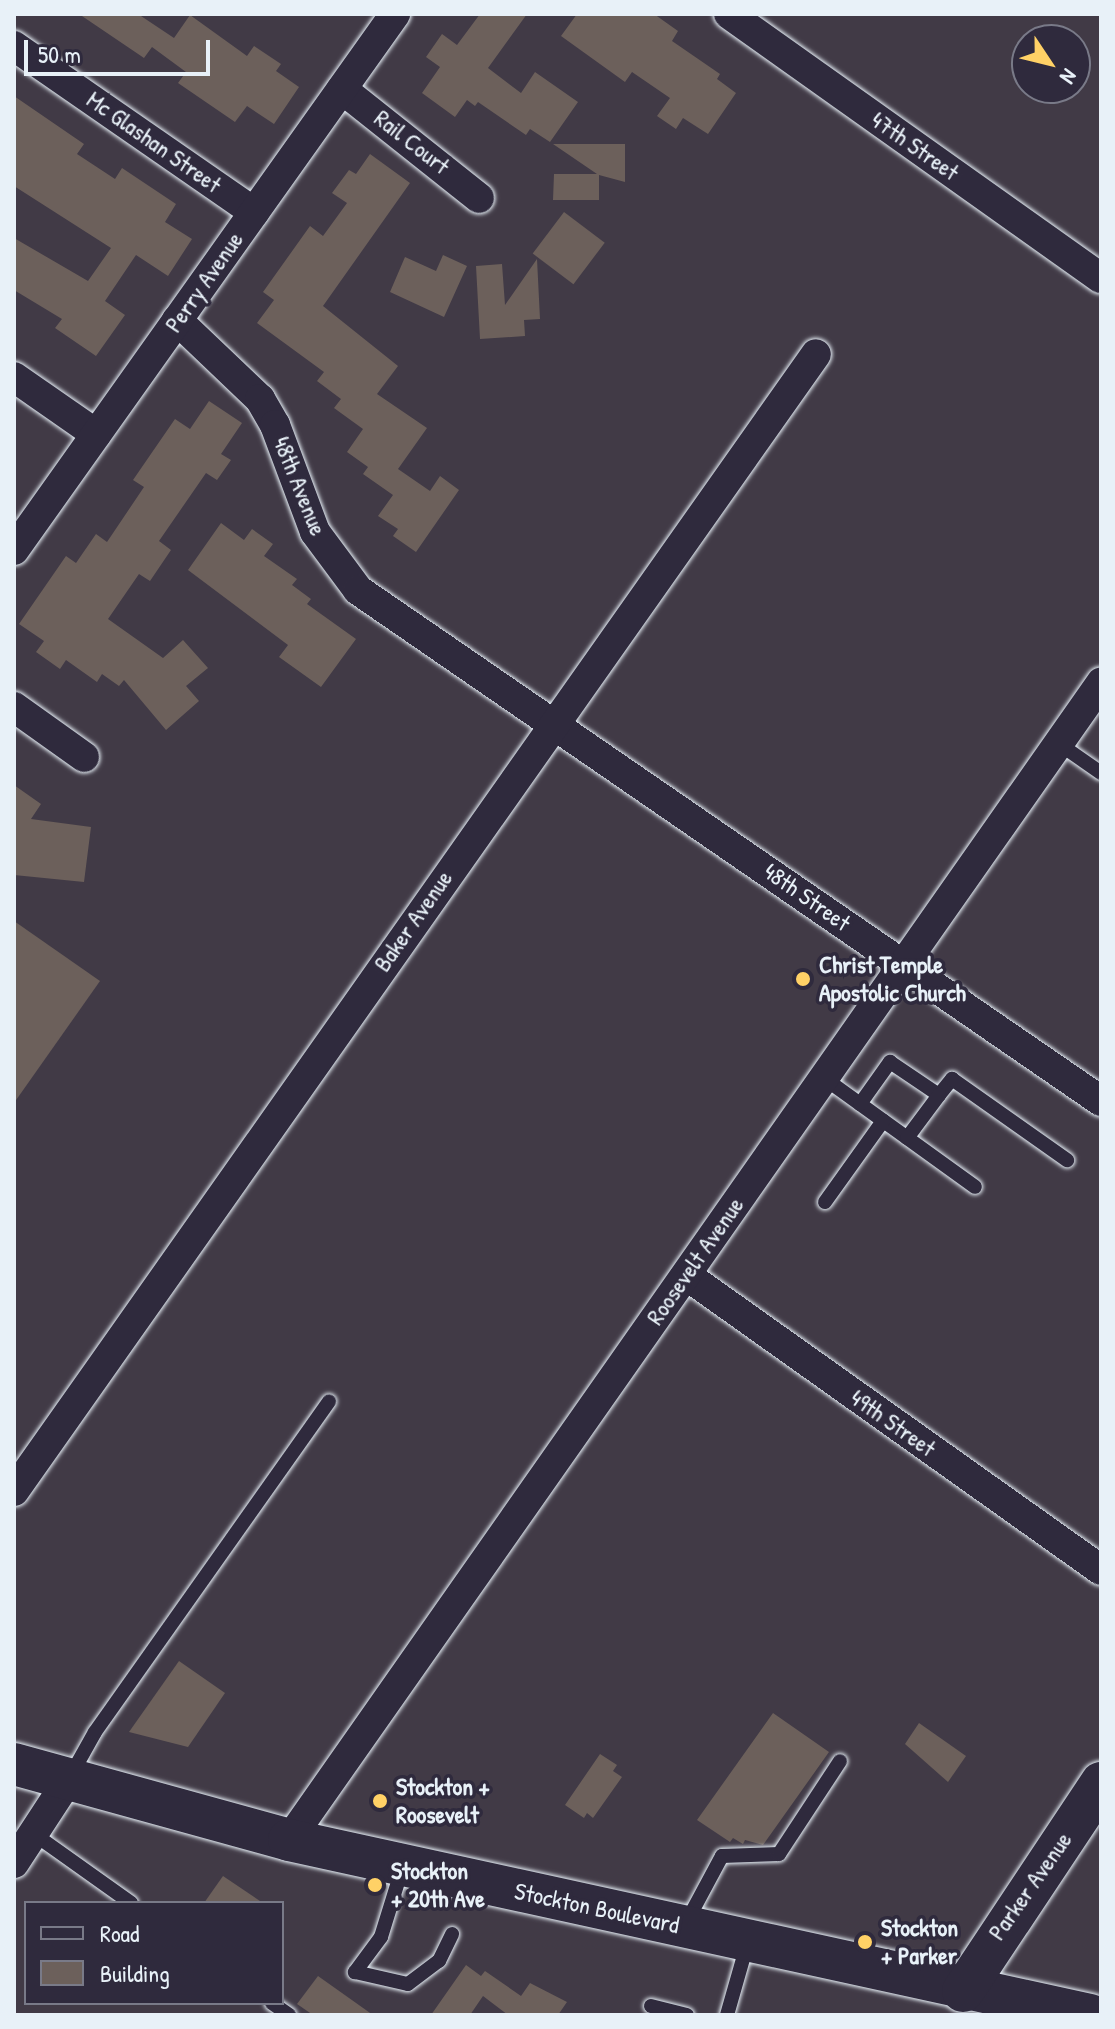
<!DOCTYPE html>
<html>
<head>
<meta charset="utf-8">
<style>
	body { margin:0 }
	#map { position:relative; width:1115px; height:2029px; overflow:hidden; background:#413a46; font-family:"Patrick Hand",sans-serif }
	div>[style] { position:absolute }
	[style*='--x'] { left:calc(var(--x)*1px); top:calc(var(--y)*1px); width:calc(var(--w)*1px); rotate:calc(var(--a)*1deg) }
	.building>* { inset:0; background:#6c605b; transform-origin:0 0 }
	.roads { filter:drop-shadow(0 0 2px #e8f1f8) drop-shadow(0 0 2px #e8f1f8) }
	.lane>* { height:14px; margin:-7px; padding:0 7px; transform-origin:7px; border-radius:7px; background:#2f2a3d }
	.street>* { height:30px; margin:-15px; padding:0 15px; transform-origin:15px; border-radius:15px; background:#2f2a3d }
	.secondary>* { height:42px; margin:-21px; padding:0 21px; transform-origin:21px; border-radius:21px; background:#2f2a3d }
	.dots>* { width:22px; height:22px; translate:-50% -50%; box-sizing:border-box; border:4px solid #2f2a3d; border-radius:50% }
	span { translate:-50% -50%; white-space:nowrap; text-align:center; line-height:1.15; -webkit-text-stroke:7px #2f2a3d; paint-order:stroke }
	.street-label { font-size:24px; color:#e8f1f8 }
	.poi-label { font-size:24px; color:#e8f1f8; font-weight:700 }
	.left { translate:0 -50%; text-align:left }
	.frame { position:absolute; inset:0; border:16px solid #e8f1f8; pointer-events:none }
	.legend { position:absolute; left:24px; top:1901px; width:260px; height:104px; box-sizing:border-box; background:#2f2a3d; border:2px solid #797a88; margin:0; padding:10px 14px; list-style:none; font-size:24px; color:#e8f1f8 }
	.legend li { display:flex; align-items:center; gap:16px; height:40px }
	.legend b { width:40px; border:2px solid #797a88 }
	.north { position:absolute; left:1011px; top:24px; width:80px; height:80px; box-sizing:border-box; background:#2f2a3d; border:2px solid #797a88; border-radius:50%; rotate:125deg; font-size:22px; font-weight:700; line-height:32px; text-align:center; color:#e8f1f8 }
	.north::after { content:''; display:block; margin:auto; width:28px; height:36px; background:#ffd166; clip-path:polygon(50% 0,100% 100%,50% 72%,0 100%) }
	.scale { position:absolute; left:24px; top:40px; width:186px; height:36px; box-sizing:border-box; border:4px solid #e8f1f8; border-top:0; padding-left:10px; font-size:24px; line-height:28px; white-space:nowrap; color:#e8f1f8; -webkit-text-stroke:6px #2f2a3d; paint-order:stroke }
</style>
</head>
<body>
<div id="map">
	<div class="building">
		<i style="clip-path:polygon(79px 14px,138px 14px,174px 38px,190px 15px,247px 56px,254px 46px,281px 64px,276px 71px,299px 87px,274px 124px,247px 106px,235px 122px,178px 83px,186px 72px,152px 47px,144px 58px)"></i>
		<i style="clip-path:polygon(480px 14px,527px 14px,488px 68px,521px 93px,535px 72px,578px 102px,550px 142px,530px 129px,526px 135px,478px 102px,475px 106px,467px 100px,455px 117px,422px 93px,440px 67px,426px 57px,442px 34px,457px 45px)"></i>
		<i style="clip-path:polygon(577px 14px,654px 14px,678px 31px,672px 41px,720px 74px,717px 79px,736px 93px,708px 134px,683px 118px,676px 129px,657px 116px,670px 98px,632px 72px,625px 82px,561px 36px)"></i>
		<i style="clip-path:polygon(14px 96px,84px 144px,77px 154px,115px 179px,122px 168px,176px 204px,165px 222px,192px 239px,168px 276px,136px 255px,105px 301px,125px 315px,96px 356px,55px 328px,62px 319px,14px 290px,14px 238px,88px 281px,111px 248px,14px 186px)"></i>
		<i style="clip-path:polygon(553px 144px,625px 144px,625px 182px,599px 175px,599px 200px,553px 200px,554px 174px,597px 174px)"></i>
		<i style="clip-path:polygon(370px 154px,410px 183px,323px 306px,398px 366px,377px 394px,427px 428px,398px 469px,430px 491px,440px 476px,459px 490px,416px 552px,393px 536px,398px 529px,378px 516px,393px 495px,363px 474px,368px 467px,347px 452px,363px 429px,334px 408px,341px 399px,317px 381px,324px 372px,257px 323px,274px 300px,263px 292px,310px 226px,323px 236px,347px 203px,332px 193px,349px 170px,356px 174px)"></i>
		<i style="left:564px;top:212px;width:51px;height:52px;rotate:37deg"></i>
		<i style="clip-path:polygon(443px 255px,467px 266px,444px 317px,390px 292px,405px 257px,436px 271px)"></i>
		<i style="clip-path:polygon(537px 259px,540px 319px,524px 320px,525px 336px,480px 339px,476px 266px,502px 264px,505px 305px)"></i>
		<i style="clip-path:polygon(209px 401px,242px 423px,221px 454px,231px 460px,217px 480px,206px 473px,159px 541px,171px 550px,150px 581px,139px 574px,108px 619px,163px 658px,183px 640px,208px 668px,186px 686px,199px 701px,166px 730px,124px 680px,119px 686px,102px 674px,97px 682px,66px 660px,60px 669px,36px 652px,44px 641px,19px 624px,66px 556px,76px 563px,96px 534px,107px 542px,144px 487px,133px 480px,175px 419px,190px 429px)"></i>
		<i style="clip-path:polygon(221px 523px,244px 540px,252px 529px,273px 544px,264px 556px,297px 579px,292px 585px,311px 599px,307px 604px,356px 639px,321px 687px,279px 657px,288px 645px,188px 570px)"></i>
		<i style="clip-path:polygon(14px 785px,41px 804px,31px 819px,91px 827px,84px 882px,14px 875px)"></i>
		<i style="clip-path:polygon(14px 921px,100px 981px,14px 1103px)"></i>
		<i style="clip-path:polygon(179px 1661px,225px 1693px,188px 1747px,129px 1732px)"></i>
		<i style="clip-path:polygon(773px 1713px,829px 1752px,763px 1845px,745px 1840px,743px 1844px,733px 1838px,730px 1842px,697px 1820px)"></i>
		<i style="clip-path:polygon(919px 1723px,966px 1756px,948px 1782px,905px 1744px)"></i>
		<i style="clip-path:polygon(600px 1754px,617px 1765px,613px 1771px,622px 1777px,593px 1818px,587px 1813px,584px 1818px,565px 1805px)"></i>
		<i style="clip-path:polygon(223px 1876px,263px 1903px,204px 1903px)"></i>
		<i style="clip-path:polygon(466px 1965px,481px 1976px,485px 1971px,521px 1996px,530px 1983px,567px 2002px,558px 2015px,508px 2015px,483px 1996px,470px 2015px,431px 2015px)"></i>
		<i style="clip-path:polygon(318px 1976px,373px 2015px,313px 2015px,297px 2004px)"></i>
	</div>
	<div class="roads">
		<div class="lane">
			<i style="--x:1058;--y:743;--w:52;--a:34.9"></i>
			<i style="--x:824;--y:1078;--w:186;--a:35.8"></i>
			<i style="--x:860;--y:1104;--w:52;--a:-54.5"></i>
			<i style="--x:890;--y:1062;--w:59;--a:34"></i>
			<i style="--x:939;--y:1095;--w:21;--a:-51"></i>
			<i style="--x:952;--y:1079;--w:141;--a:35.2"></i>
			<i style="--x:907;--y:1138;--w:54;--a:-53.3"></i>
			<i style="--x:825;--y:1202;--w:100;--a:-54.4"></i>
			<i style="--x:71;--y:1775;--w:49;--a:-60.8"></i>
			<i style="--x:95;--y:1732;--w:405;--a:-54.7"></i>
			<i style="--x:34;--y:1834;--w:119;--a:35.4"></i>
			<i style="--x:402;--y:1869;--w:71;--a:107.2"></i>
			<i style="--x:381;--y:1937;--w:44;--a:126.6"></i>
			<i style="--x:355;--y:1972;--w:54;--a:12.8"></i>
			<i style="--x:408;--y:1984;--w:39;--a:-37"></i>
			<i style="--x:439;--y:1961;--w:30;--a:-64"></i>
			<i style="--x:686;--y:1923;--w:76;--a:-61.8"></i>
			<i style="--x:722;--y:1856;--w:57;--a:-2"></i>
			<i style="--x:779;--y:1854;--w:111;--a:-56.7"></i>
			<i style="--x:272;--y:2003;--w:21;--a:35"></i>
			<i style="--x:651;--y:2006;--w:37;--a:14"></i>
			<i style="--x:727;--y:2015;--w:73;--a:-74.1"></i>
		</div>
		<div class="street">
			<i style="--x:729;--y:14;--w:456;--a:35.4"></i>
			<i style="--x:14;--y:46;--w:292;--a:34.7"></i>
			<i style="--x:342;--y:89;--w:175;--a:38.5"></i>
			<i style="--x:177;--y:320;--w:115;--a:43.6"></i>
			<i style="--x:260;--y:399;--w:30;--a:60"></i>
			<i style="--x:275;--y:425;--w:114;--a:69.5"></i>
			<i style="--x:315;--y:532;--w:72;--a:53.4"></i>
			<i style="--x:358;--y:590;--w:902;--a:34.52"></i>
			<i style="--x:14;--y:377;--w:100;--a:34.8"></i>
			<i style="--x:14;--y:550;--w:658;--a:-54.59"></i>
			<i style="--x:14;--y:707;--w:86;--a:35.5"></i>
			<i style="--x:686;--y:1275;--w:509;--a:35.41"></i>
			<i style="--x:14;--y:1491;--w:1391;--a:-54.8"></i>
			<i style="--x:289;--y:1840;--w:1414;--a:-54.94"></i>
			<i style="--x:14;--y:1863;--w:100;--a:-56.8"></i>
		</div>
		<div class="secondary">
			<i style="--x:14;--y:1764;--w:285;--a:15.4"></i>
			<i style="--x:289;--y:1840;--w:820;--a:12.32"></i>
			<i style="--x:963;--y:1991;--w:250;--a:-56.4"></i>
		</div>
	</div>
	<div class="dots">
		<i style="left:803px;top:979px;background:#ffd166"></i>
		<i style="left:380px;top:1801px;background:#ffd166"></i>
		<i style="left:375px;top:1885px;background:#ffd166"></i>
		<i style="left:865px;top:1942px;background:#ffd166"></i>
	</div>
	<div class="street-label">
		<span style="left:154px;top:142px;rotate:35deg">Mc Glashan Street</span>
		<span style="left:412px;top:142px;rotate:38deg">Rail Court</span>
		<span style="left:915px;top:146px;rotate:35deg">47th Street</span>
		<span style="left:204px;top:282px;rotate:-55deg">Perry Avenue</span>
		<span style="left:300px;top:486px;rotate:68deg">48th Avenue</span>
		<span style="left:807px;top:897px;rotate:35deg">48th Street</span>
		<span style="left:413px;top:921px;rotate:-55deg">Baker Avenue</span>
		<span style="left:695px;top:1261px;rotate:-55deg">Roosevelt Avenue</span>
		<span style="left:893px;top:1423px;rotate:35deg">49th Street</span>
		<span style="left:1030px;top:1886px;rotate:-55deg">Parker Avenue</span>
		<span style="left:597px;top:1908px;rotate:12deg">Stockton Boulevard</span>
	</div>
	<div class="poi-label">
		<span class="left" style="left:819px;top:979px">Christ Temple<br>Apostolic Church</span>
		<span class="left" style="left:396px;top:1801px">Stockton +<br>Roosevelt</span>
		<span class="left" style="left:391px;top:1885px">Stockton<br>+ 20th Ave</span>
		<span class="left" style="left:881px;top:1942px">Stockton<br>+ Parker</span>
	</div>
	<div class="frame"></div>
	<ul class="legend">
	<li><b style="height:10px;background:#2f2a3d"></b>Road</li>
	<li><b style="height:22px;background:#6c605b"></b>Building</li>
	</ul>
	<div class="north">N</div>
	<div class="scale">50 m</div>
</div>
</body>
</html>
